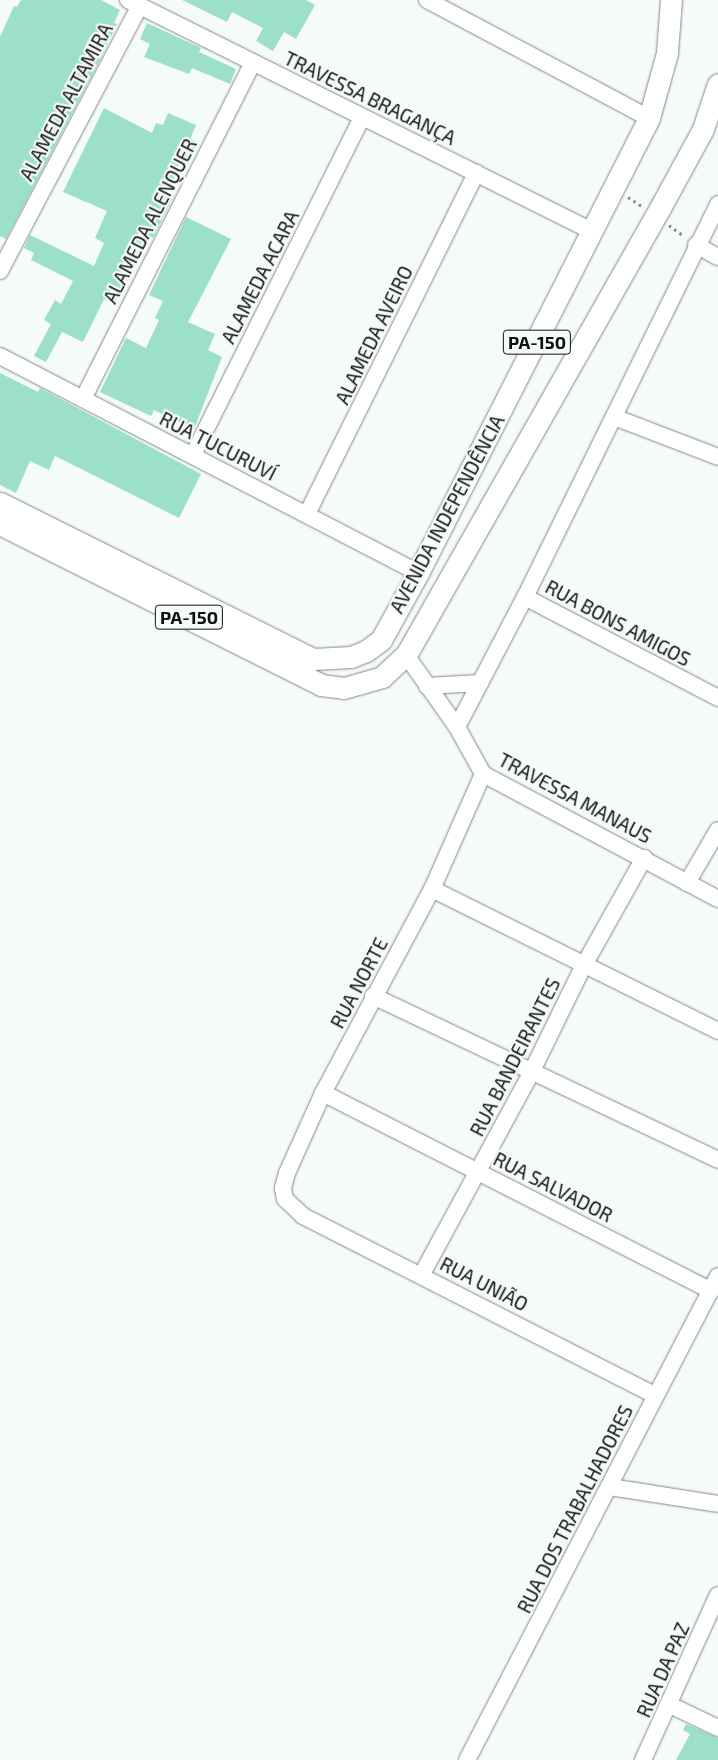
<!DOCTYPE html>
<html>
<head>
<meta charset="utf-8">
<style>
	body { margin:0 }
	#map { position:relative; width:718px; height:1760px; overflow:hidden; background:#f5fbf8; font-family:"Exo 2",sans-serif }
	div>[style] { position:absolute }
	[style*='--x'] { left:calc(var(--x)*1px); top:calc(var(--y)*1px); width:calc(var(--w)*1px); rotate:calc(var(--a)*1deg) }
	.building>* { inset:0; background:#9be0c7 }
	.path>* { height:3px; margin-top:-1.5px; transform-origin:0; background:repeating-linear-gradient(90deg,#858987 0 2.5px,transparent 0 6.5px) }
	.roads { filter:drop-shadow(0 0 1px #838886) drop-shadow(0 0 1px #838886) }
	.minor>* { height:16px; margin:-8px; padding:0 8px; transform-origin:8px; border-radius:8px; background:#fff }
	.major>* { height:21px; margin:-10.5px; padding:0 10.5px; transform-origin:10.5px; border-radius:10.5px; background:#fff }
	span { translate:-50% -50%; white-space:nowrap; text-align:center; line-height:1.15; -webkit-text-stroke:4.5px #f5fbf8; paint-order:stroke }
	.shield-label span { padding:1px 4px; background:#f5fbf8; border:1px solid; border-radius:4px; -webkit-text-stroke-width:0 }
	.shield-label { font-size:18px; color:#101211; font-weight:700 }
	.street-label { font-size:19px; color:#101211 }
</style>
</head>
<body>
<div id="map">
	<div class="building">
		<i style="clip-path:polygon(21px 0,101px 0,120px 10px,114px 23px,117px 24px,99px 62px,6px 239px,0 236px,0 37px,14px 6px,17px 7px)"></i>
		<i style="clip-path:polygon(182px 0,306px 0,315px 5px,296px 39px,284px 32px,273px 51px,256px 41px,263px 28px,232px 12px,227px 22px)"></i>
		<i style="clip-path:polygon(147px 23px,201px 48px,199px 52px,236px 69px,230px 84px,192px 68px,189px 74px,144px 57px,150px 44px,140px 39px)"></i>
		<i style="clip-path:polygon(104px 108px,152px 133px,156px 123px,163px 125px,168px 113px,196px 125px,190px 139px,198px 142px,189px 164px,181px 160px,168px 192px,174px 195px,153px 238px,148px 236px,114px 304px,104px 299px,83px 342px,62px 332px,46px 362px,34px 356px,51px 324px,44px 320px,55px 300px,61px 304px,73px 281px,31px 260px,34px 253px,24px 248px,30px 235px,94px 266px,104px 243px,95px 238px,107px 211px,63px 192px)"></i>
		<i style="clip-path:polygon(186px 217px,231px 239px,188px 322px,215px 334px,208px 350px,222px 357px,194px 429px,154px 410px,151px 416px,100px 392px,126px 338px,146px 348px,159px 320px,155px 318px,163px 301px,149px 295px)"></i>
		<i style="clip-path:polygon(0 373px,38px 392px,40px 388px,201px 474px,179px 518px,55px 456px,49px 470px,30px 461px,16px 493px,0 485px)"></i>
		<i style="clip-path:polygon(686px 1724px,718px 1738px,718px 1760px,676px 1760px,690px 1734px,683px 1730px)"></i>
	</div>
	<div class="path">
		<i style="--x:628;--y:197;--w:17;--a:33"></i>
		<i style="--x:669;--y:225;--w:19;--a:36"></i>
	</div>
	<div class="roads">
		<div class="minor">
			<i style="--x:128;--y:0;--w:521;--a:26.47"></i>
			<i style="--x:427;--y:0;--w:251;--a:28"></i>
			<i style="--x:696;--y:245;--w:25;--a:29"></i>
			<i style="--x:0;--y:271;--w:300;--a:-62.2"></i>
			<i style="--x:0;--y:356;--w:471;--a:27.4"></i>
			<i style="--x:83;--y:399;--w:377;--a:-63.2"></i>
			<i style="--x:614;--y:417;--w:111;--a:21"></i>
			<i style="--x:193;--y:455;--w:378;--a:-63.4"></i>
			<i style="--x:307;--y:514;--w:381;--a:-63.6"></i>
			<i style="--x:525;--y:597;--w:218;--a:27.6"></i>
			<i style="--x:406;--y:655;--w:88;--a:54.7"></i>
			<i style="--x:457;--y:727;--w:54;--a:61"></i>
			<i style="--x:483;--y:774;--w:266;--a:28"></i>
			<i style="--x:427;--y:686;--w:53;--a:-3.2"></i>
			<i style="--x:457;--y:727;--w:147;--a:-62.4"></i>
			<i style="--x:525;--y:597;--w:438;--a:-63.8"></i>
			<i style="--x:483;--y:774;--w:126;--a:113.9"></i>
			<i style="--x:432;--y:889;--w:231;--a:118.1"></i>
			<i style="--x:323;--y:1093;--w:88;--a:114.2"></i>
			<i style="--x:287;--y:1173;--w:16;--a:105"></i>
			<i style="--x:283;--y:1188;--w:11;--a:80"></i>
			<i style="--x:285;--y:1199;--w:25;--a:43"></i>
			<i style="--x:303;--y:1216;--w:395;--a:27"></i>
			<i style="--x:687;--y:883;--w:61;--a:-59.7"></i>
			<i style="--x:432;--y:889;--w:319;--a:26.4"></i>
			<i style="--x:373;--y:996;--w:382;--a:25.4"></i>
			<i style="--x:323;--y:1093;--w:436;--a:27"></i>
			<i style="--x:422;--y:1274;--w:231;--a:-61.5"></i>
			<i style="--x:532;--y:1071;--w:118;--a:-63.9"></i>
			<i style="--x:584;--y:965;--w:123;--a:-60.7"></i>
			<i style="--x:610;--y:1487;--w:109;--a:8.9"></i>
			<i style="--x:670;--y:1705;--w:53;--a:25.6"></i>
			<i style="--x:467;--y:1760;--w:545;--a:-62.59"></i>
			<i style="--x:643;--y:1760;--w:181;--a:-65.6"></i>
		</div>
		<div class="major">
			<i style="--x:0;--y:503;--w:350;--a:26.5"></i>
			<i style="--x:313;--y:659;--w:38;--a:-3"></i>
			<i style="--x:351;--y:657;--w:16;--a:-22"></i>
			<i style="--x:366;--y:651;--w:19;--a:-36"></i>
			<i style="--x:381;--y:640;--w:77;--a:-61.1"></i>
			<i style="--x:418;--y:573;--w:510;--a:-63.08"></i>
			<i style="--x:649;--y:118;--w:67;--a:-74.5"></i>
			<i style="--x:667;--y:53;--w:53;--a:-85.7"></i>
			<i style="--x:0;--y:524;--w:359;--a:26.6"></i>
			<i style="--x:321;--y:685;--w:23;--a:7"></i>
			<i style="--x:344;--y:688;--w:40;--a:-16"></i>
			<i style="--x:382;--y:677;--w:33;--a:-43"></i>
			<i style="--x:406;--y:655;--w:514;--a:-60.39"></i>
			<i style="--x:660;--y:208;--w:90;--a:-61.4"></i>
			<i style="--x:703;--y:129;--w:47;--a:-71.6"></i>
		</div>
	</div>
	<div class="shield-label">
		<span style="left:537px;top:342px">PA-150</span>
		<span style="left:189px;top:617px">PA-150</span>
	</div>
	<div class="street-label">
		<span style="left:370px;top:98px;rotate:26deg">TRAVESSA BRAGANÇA</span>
		<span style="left:66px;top:102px;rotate:-62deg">ALAMEDA ALTAMIRA</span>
		<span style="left:150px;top:221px;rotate:-63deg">ALAMEDA ALENQUER</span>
		<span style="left:260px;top:277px;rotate:-63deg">ALAMEDA ACARA</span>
		<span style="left:374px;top:335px;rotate:-64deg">ALAMEDA AVEIRO</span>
		<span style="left:218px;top:446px;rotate:27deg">RUA TUCURUVÍ</span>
		<span style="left:447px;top:514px;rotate:-62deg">AVENIDA INDEPENDÊNCIA</span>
		<span style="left:618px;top:623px;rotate:28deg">RUA BONS AMIGOS</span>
		<span style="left:575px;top:798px;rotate:28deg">TRAVESSA MANAUS</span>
		<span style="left:359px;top:983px;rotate:-62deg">RUA NORTE</span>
		<span style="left:515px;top:1057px;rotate:-63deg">RUA BANDEIRANTES</span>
		<span style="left:553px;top:1187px;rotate:27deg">RUA SALVADOR</span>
		<span style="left:484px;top:1284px;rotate:27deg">RUA UNIÃO</span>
		<span style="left:575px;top:1509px;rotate:-63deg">RUA DOS TRABALHADORES</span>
		<span style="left:663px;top:1670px;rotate:-66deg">RUA DA PAZ</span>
	</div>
</div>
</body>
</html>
